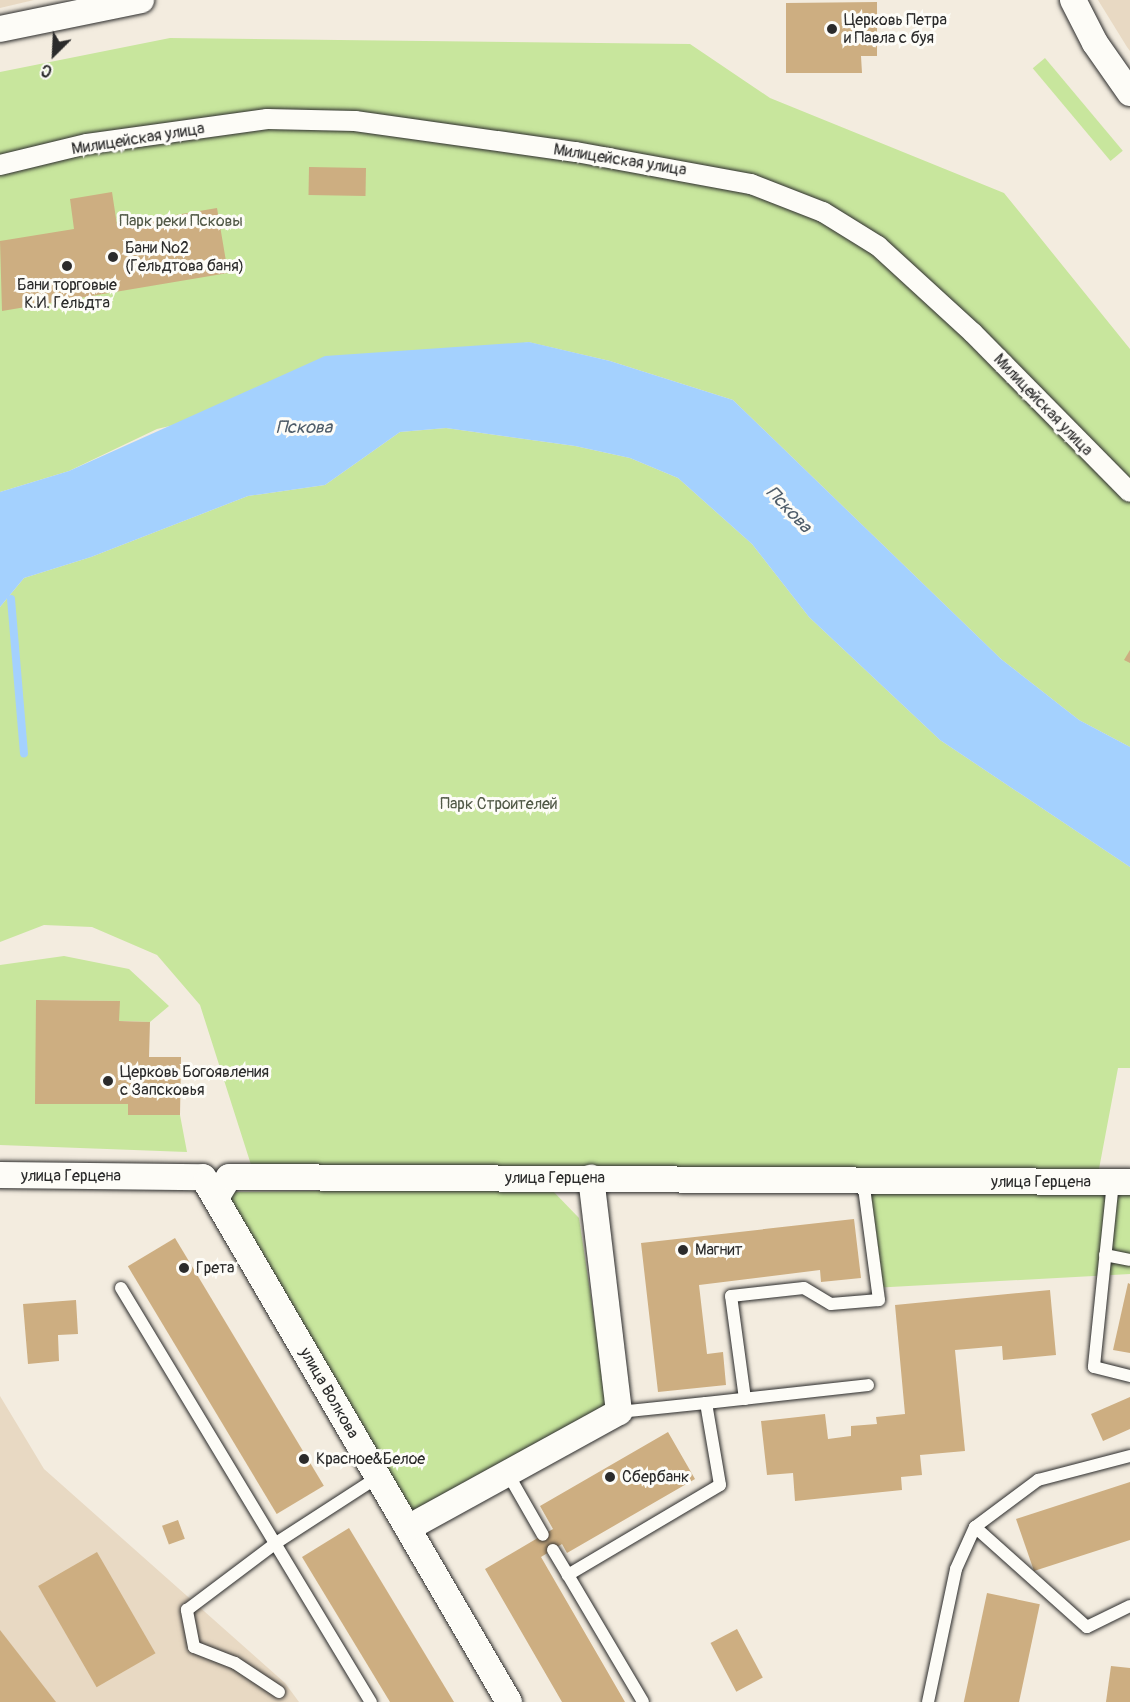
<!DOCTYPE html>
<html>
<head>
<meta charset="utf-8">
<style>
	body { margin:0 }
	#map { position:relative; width:1130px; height:1702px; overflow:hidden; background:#f3ecdf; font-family:Pangolin,sans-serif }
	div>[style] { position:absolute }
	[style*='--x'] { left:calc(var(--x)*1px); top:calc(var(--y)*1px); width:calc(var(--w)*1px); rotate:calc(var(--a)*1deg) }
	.built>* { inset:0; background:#e8d9c3 }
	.green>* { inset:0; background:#c8e69d; transform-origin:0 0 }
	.water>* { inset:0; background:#a4d1fe }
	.stream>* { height:8px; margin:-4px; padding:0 4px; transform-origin:4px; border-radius:4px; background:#a4d1fe }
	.building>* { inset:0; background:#cdae81; transform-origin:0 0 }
	.roads { filter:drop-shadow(0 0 2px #2b2b2b) drop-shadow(0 0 2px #2b2b2b) }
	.service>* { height:12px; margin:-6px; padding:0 6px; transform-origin:6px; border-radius:6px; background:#fdfcf7 }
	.pedestrian>* { height:20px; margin:-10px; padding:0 10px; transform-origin:10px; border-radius:10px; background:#fdfcf7 }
	.minor>* { height:26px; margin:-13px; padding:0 13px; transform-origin:13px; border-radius:13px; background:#fdfcf7 }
	.dots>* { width:16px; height:16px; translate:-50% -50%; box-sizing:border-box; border:3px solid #fdfcf7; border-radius:50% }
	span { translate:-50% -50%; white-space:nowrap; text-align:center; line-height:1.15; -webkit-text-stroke:6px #fdfcf7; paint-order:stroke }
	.poi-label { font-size:16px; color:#2b2b2b }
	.left { translate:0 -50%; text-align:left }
	.street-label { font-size:16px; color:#2b2b2b }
	.park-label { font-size:16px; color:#525a48 }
	.water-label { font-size:18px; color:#4f5d6a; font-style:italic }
	.north { position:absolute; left:24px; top:24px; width:60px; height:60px; -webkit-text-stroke:4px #fdfcf7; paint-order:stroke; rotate:204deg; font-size:16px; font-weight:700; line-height:24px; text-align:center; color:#2b2b2b }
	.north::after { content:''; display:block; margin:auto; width:21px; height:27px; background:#2b2b2b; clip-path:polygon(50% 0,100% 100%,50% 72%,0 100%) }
</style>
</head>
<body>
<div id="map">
	<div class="built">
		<i style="clip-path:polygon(0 0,34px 0,0 8px)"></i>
		<i style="clip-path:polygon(1098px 0,1130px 0,1130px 51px,1127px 47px)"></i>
		<i style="clip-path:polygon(0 1396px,44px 1469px,285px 1683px,299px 1702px,0 1702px)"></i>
	</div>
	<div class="green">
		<i style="clip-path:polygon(170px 38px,690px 44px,770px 98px,1004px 193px,1130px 349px,1130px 747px,1079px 720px,1001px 659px,733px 400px,610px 361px,528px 342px,157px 429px,69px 471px,0 492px,0 72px)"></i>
		<i style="left:1045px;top:58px;width:121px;height:16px;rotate:50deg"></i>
		<i style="clip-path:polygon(446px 428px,575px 446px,630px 458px,678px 478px,752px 544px,809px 617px,940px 740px,1130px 867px,1130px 1068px,1118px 1068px,1099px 1169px,253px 1171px,200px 1005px,157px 955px,92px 927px,44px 925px,0 942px,0 607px,24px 578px,91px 557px,248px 496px,325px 485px,400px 432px)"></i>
		<i style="clip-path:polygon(64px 956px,129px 969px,169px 1006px,150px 1022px,119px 1021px,119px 1001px,36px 1000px,36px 1104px,128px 1104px,128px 1115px,180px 1115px,187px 1152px,0 1145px,0 965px)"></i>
		<i style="clip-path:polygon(550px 1188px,579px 1218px,608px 1410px,411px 1518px,227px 1192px)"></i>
		<i style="clip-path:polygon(860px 1190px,1130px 1191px,1130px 1274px,872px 1288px)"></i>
	</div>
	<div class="water">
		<i style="clip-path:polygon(529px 342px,610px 361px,733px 400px,1001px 659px,1079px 720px,1130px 747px,1130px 867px,940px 740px,809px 617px,752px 544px,678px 478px,630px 458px,575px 446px,446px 428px,400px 432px,325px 485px,248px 496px,91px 557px,24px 578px,0 607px,0 492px,69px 471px,325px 356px)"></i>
	</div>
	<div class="stream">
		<i style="--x:11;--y:599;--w:155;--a:85.2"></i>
	</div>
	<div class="building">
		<i style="clip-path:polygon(877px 2px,877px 56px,861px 56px,862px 73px,786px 73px,786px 3px)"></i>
		<i style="left:309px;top:167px;width:57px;height:28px;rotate:1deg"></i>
		<i style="clip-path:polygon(112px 192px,117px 225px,217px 208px,228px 273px,2px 311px,0 241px,74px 229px,70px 199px)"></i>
		<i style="clip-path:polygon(1130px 650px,1130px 663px,1124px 660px)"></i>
		<i style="clip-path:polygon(36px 1000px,120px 1001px,119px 1021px,150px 1022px,149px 1057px,181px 1057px,180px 1115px,128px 1115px,128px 1104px,35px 1104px)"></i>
		<i style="clip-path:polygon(854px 1219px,861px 1278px,821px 1282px,820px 1270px,699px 1285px,707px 1354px,723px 1352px,726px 1385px,658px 1392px,641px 1243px)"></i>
		<i style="left:175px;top:1238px;width:289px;height:55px;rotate:59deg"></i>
		<i style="clip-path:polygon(1128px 1283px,1130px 1284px,1130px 1353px,1113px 1350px)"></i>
		<i style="clip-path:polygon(1050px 1290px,1056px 1355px,1003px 1360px,1002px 1346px,955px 1350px,965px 1451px,920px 1455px,922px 1475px,901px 1477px,902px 1490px,795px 1501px,793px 1473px,767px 1475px,761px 1421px,825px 1414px,828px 1439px,851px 1436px,851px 1426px,877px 1424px,876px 1417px,905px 1414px,895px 1305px)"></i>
		<i style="clip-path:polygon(76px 1300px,78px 1334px,58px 1335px,59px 1361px,28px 1364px,23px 1304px)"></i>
		<i style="clip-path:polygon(1130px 1397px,1130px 1429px,1103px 1441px,1091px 1414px)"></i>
		<i style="clip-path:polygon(668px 1432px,695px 1479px,567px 1553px,562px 1544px,541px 1557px,625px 1702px,562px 1702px,485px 1569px,553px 1529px,540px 1506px)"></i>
		<i style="clip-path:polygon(1130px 1482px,1130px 1540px,1034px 1571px,1016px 1519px)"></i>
		<i style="left:178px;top:1520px;width:20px;height:17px;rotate:70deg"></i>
		<i style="clip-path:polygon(349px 1528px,454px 1702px,390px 1702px,302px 1557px)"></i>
		<i style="left:97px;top:1552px;width:117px;height:68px;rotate:60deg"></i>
		<i style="left:987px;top:1593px;width:54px;height:112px;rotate:12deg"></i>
		<i style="left:737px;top:1629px;width:55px;height:30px;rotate:62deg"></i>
		<i style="clip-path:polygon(0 1630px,56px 1702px,0 1702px)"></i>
		<i style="clip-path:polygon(1111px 1666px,1130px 1668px,1130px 1702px,1106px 1702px)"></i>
	</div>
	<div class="roads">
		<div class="service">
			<i style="--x:1113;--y:1182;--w:186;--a:95.9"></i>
			<i style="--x:1094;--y:1367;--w:37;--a:14"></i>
			<i style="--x:1105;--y:1255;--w:25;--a:11"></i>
			<i style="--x:121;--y:1288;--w:484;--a:58.9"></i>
			<i style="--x:745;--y:1399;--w:104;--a:-97.7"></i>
			<i style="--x:731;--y:1296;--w:73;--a:-6.3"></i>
			<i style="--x:804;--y:1288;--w:31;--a:31"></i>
			<i style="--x:831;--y:1304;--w:48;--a:-4.8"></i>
			<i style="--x:879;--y:1300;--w:121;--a:-97.6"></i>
			<i style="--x:706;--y:1403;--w:163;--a:-6.3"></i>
			<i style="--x:619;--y:1412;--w:87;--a:-5.9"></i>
			<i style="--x:706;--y:1403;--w:83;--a:80.3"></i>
			<i style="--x:720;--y:1485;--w:177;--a:149.4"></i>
			<i style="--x:568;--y:1575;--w:147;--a:59.4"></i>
			<i style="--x:508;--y:1474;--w:70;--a:60.2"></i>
			<i style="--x:975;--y:1527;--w:150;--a:41.8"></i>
			<i style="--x:1087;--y:1627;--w:48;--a:-26"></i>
			<i style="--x:553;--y:1550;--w:29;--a:59"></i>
			<i style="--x:279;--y:1692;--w:53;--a:-146.6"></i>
			<i style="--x:235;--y:1663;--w:44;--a:-158.7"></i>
			<i style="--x:194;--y:1647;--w:38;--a:-101"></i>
			<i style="--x:187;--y:1610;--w:111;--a:-37"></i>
			<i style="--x:276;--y:1543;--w:121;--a:-32.9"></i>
			<i style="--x:928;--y:1702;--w:136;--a:-78.1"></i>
			<i style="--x:956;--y:1569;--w:46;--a:-65.7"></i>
			<i style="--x:975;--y:1527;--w:79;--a:-36.7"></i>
			<i style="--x:1038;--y:1480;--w:95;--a:-14.6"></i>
		</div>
		<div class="pedestrian">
			<i style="--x:0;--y:165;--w:89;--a:-13.6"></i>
			<i style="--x:87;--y:144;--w:182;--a:-7.9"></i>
			<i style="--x:267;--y:119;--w:88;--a:1.3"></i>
			<i style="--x:355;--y:121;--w:223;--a:8"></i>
			<i style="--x:576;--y:152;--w:178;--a:10.4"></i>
			<i style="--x:751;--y:184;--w:77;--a:21.3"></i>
			<i style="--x:823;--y:212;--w:65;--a:31.7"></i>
			<i style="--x:878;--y:246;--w:129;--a:42.5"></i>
			<i style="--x:973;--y:333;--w:223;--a:45.4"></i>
		</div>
		<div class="minor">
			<i style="--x:1073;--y:0;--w:48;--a:62.9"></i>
			<i style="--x:1095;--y:43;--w:61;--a:55"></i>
			<i style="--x:0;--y:29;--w:144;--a:-11.6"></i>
			<i style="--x:0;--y:1175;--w:203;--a:0.6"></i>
			<i style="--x:203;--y:1177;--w:24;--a:54"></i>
			<i style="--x:217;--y:1196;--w:22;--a:-58"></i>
			<i style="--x:229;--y:1177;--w:901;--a:0.32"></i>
			<i style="--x:206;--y:1182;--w:602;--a:59.77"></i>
			<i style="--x:408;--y:1528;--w:241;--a:-28.8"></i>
			<i style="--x:619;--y:1412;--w:236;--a:-96.8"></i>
		</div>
	</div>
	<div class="dots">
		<i style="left:832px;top:29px;background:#2b2b2b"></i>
		<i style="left:113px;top:257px;background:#2b2b2b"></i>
		<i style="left:67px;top:266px;background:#2b2b2b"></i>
		<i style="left:108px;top:1081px;background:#2b2b2b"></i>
		<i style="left:683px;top:1250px;background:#2b2b2b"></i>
		<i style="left:184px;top:1268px;background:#2b2b2b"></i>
		<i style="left:304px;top:1459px;background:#2b2b2b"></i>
		<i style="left:610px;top:1477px;background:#2b2b2b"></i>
	</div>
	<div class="poi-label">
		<span class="left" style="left:844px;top:29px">Церковь Петра<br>и Павла с буя</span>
		<span class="left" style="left:125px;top:257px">Бани №2<br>(Гельдтова баня)</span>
		<span style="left:67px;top:294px">Бани торговые<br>К.И. Гельдта</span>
		<span class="left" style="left:120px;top:1081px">Церковь Богоявления<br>с Запсковья</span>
		<span class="left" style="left:695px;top:1250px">Магнит</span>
		<span class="left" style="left:196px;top:1268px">Грета</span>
		<span class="left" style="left:316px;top:1459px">Красное&amp;Белое</span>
		<span class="left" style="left:622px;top:1477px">Сбербанк</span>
	</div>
	<div class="street-label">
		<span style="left:138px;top:139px;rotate:-9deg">Милицейская улица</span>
		<span style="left:620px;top:160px;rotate:9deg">Милицейская улица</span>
		<span style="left:1043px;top:405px;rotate:46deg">Милицейская улица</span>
		<span style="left:71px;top:1176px">улица Герцена</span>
		<span style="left:555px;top:1178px">улица Герцена</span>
		<span style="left:1041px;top:1182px">улица Герцена</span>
		<span style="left:329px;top:1393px;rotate:60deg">улица Волкова</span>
	</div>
	<div class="park-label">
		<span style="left:181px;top:221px">Парк реки Псковы</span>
		<span style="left:499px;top:804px">Парк Строителей</span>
	</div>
	<div class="water-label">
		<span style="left:304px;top:428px">Пскова</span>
		<span style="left:788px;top:510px;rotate:46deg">Пскова</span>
	</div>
	<div class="north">С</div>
</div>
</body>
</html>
